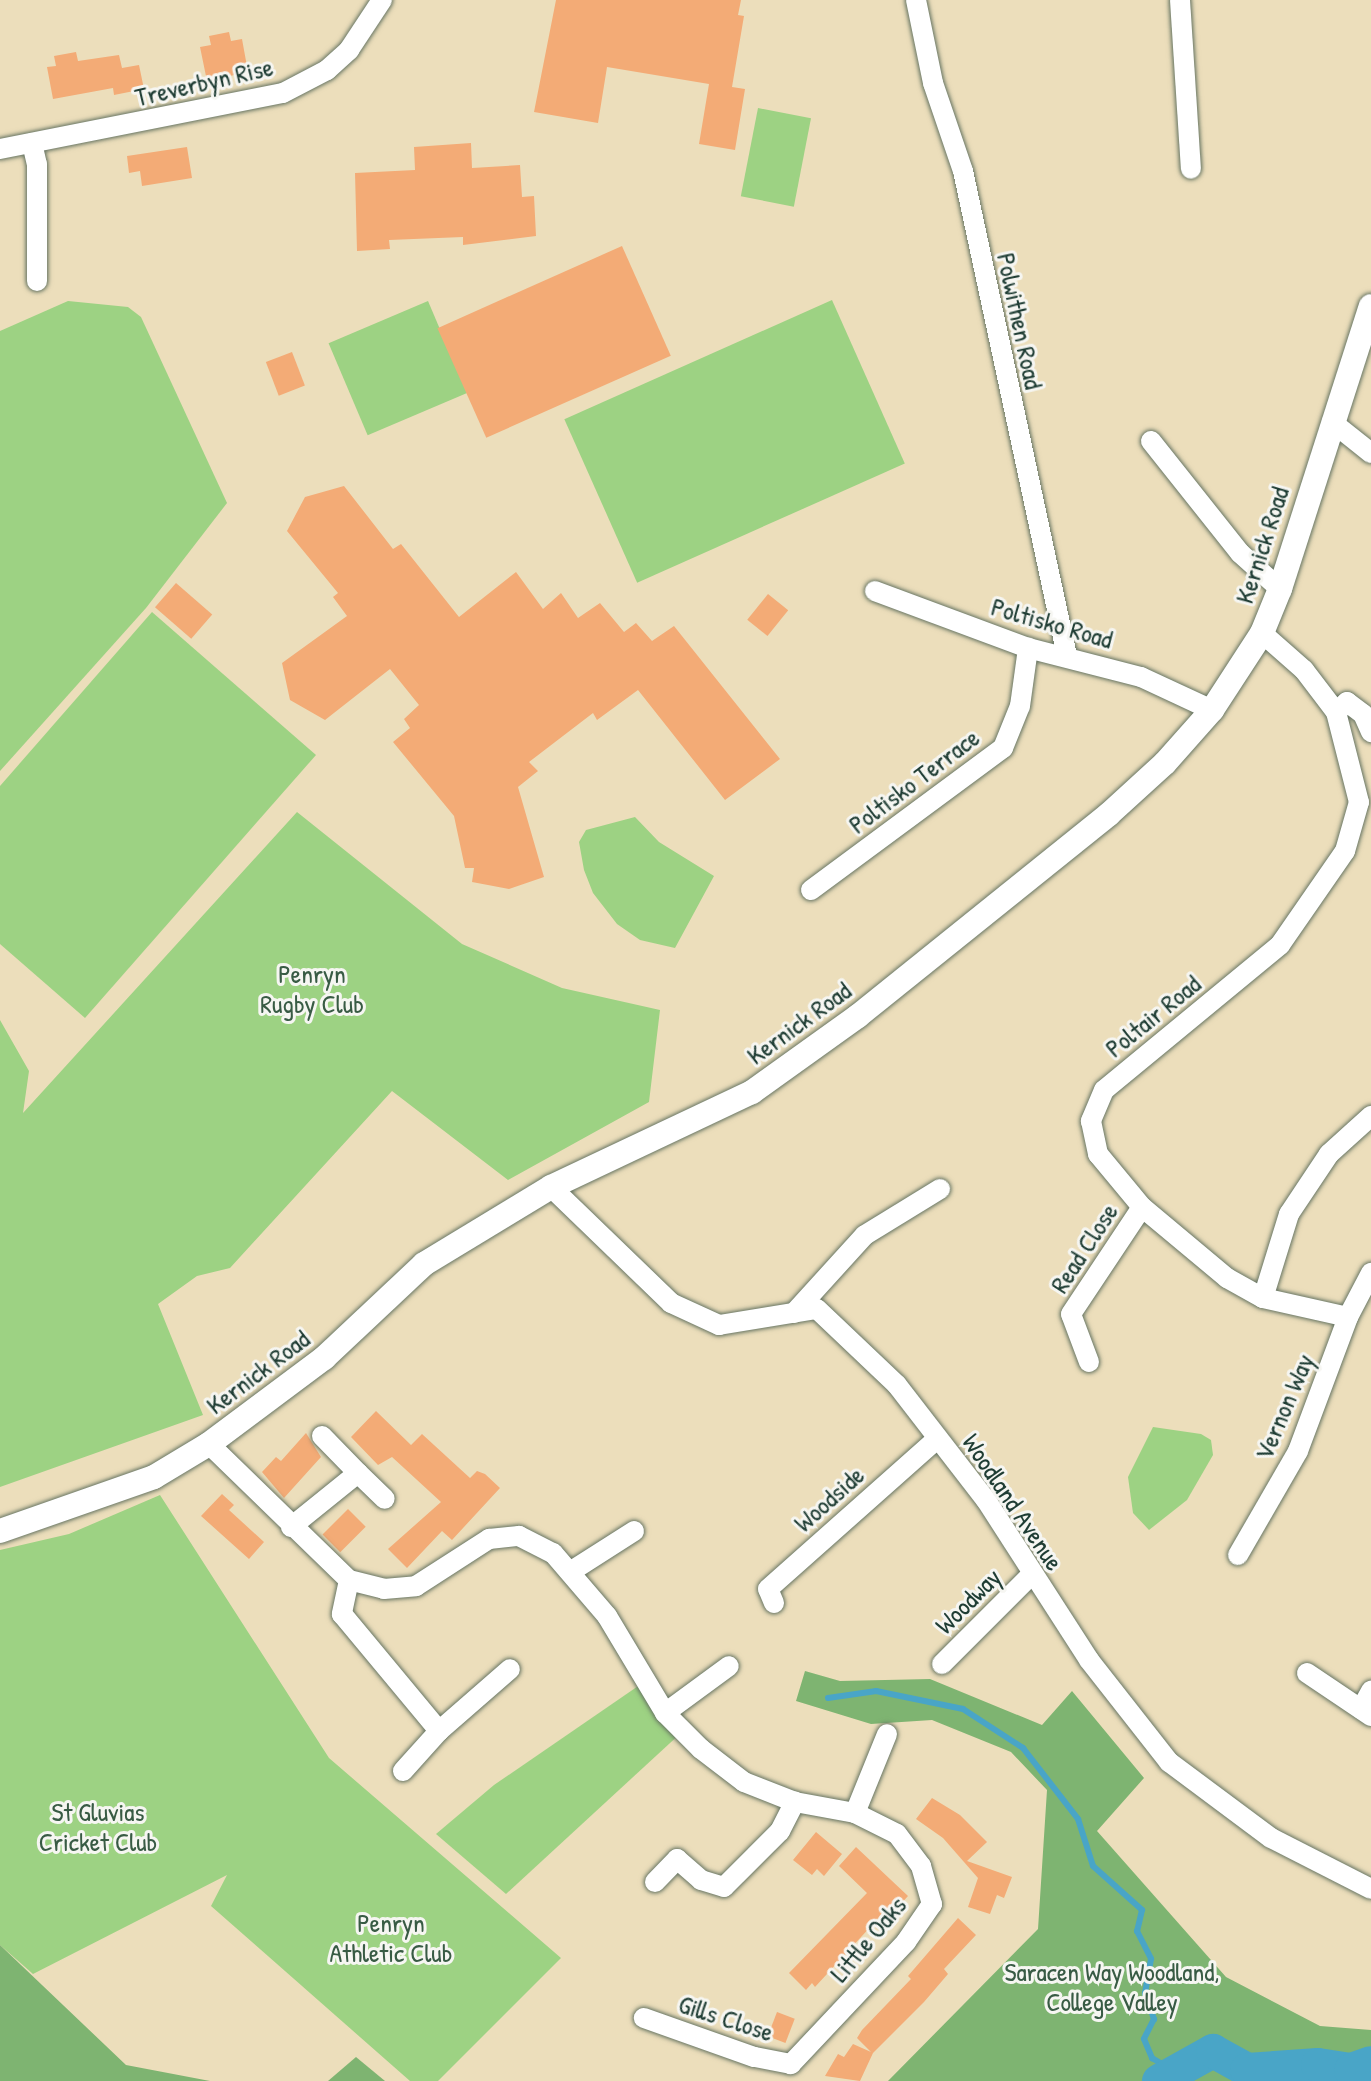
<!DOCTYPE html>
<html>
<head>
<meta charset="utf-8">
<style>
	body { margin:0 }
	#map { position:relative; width:1371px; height:2081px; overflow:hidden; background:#ecdebb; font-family:"Patrick Hand",sans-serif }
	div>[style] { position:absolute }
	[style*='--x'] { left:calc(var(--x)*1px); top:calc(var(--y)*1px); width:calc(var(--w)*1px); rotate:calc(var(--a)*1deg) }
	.green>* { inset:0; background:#9dd283; transform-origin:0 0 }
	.forest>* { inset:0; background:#7eb471 }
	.stream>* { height:6px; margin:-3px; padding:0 3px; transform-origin:3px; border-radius:3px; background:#49a5c7 }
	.river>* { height:34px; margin:-17px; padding:0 17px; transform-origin:17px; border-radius:17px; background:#49a5c7 }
	.building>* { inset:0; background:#f3ab76; transform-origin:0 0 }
	.roads { filter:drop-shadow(0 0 2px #677563) drop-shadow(0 0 2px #677563) }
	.minor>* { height:20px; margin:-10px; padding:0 10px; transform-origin:10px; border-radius:10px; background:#fff }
	.tertiary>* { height:24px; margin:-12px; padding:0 12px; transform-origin:12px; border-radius:12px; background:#fff }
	span { translate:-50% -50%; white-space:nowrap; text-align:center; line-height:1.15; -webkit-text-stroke:6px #f6f6f2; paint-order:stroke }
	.street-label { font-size:26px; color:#1f3d34 }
	.park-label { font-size:26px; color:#385b44 }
</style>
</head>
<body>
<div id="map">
	<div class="green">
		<i style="left:758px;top:108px;width:54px;height:90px;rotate:11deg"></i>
		<i style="left:832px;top:300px;width:179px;height:293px;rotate:66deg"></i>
		<i style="clip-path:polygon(68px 301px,128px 307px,141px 317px,227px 503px,146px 608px,0 771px,0 331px)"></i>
		<i style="left:428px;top:301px;width:100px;height:108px;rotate:67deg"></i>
		<i style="clip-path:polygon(152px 612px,316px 755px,85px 1018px,0 944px,0 786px)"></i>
		<i style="clip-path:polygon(297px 812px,462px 944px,562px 988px,660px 1010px,649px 1102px,508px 1180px,392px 1091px,230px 1268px,197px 1276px,158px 1304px,203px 1415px,0 1487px,0 1020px,29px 1071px,23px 1113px)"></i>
		<i style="clip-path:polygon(635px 817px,659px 842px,714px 876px,675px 948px,640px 940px,617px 924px,593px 893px,584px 870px,579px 842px,586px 830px)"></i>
		<i style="clip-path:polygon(1153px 1427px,1201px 1434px,1211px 1440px,1213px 1455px,1187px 1500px,1149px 1530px,1133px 1513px,1128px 1477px)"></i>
		<i style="clip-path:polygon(160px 1495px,329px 1758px,561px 1958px,438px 2081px,410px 2081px,211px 1906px,227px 1875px,33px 1974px,0 1945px,0 1550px,69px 1534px)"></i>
		<i style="clip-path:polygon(644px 1682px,682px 1732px,506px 1894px,436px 1834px,494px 1785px)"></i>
	</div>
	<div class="forest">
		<i style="clip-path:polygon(805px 1671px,840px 1681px,930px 1679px,1042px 1725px,1072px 1691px,1144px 1778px,1097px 1831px,1226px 1977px,1320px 2026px,1371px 2030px,1371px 2081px,888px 2081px,1038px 1929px,1047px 1790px,1011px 1752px,932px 1720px,871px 1724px,796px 1701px)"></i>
		<i style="clip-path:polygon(0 1945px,126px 2065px,210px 2081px,0 2081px)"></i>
		<i style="clip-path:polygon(356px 2057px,385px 2081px,328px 2081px)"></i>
	</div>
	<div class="stream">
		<i style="--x:828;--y:1698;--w:49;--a:-8.3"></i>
		<i style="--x:876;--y:1691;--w:89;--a:11.7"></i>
		<i style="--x:963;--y:1709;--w:72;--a:33"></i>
		<i style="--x:1023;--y:1748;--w:90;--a:52.2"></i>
		<i style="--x:1078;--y:1819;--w:49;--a:72.3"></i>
		<i style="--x:1093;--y:1866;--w:66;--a:41.9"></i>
		<i style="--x:1142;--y:1910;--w:22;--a:103"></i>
		<i style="--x:1137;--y:1931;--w:31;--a:63"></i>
		<i style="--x:1151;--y:1959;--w:35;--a:100"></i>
		<i style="--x:1145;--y:1993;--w:28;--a:71"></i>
		<i style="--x:1154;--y:2019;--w:22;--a:117"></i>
		<i style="--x:1144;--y:2039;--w:21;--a:67"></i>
		<i style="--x:1152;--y:2058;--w:27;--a:31"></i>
	</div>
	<div class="river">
		<i style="--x:1159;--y:2081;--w:62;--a:-29.1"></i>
		<i style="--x:1213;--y:2051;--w:39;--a:29"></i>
		<i style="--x:1247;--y:2070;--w:71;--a:-4"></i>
		<i style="--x:1318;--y:2065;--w:33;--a:9"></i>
		<i style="--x:1351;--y:2070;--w:21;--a:-19"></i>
	</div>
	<div class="building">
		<i style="clip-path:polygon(556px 0,741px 0,738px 15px,744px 16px,732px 87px,745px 89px,735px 150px,699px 144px,709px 84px,607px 67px,598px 123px,534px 112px)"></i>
		<i style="clip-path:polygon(229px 32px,231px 41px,242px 39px,248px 72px,207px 81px,200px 47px,211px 45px,209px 36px)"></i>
		<i style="clip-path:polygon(76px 52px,78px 61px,119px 55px,122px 68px,139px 65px,144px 89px,114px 95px,113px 88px,53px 99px,47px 67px,56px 66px,54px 56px)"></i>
		<i style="clip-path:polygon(471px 143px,472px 168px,520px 165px,522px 197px,534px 196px,536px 236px,463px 245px,463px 237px,389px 240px,390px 249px,357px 251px,355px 173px,415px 170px,414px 147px)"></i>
		<i style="clip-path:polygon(187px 147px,192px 178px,142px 186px,140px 171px,129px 173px,127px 156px)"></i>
		<i style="left:622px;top:246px;width:120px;height:202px;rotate:66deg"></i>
		<i style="left:292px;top:352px;width:36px;height:28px;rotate:69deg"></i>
		<i style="clip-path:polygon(344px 486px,393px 549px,401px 544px,459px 617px,516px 572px,543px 609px,561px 593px,578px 618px,600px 603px,624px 632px,636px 623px,652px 641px,674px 626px,780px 759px,725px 800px,638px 690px,597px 720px,593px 713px,529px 762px,538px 771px,518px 787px,544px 877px,509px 889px,472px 882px,474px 868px,465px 868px,454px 816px,393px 742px,410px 728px,404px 719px,419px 705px,390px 669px,325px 720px,290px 700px,282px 663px,347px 616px,333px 597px,338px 593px,287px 531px,305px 497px)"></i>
		<i style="left:176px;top:583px;width:48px;height:32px;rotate:41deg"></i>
		<i style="left:768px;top:594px;width:26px;height:33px;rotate:39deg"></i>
		<i style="clip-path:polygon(376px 1411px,411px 1445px,422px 1434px,470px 1478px,477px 1471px,485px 1474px,500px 1488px,452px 1540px,442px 1531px,407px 1568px,388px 1549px,441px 1502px,392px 1457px,378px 1465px,351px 1437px)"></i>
		<i style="clip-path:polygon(306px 1433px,321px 1457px,284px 1498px,262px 1472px,276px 1457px,281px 1461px)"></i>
		<i style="clip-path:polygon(222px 1494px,234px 1505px,229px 1510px,264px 1542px,249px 1559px,201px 1516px)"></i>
		<i style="left:348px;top:1509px;width:25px;height:36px;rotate:45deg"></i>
		<i style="clip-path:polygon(932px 1798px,960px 1815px,987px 1842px,967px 1861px,1012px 1877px,1004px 1898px,997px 1895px,990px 1914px,968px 1907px,978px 1878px,943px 1838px,916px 1819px)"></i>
		<i style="clip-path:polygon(816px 1832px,842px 1854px,824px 1876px,817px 1869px,812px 1875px,793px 1860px)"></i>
		<i style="clip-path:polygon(856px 1847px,908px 1896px,890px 1916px,885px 1911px,815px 1987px,812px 1983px,806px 1990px,789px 1973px,867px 1893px,839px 1866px)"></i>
		<i style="clip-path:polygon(958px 1918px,976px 1935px,944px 1969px,948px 1974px,924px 2002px,873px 2053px,860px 2081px,825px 2076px,838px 2054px,844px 2057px,853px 2044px,871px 2052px,857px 2038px,862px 2030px,911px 1979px,908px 1976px)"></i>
		<i style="left:777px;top:2012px;width:19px;height:26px;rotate:21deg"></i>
	</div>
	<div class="roads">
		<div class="minor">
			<i style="--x:916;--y:0;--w:85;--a:78.4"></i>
			<i style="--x:933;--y:83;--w:93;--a:71.2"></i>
			<i style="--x:963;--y:171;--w:495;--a:77.9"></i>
			<i style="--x:1180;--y:0;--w:169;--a:86.3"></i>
			<i style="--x:32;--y:143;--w:22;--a:77"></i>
			<i style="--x:37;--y:164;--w:117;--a:90"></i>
			<i style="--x:0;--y:149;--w:288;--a:-11.2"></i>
			<i style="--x:283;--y:93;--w:50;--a:-27.6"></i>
			<i style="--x:327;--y:70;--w:30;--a:-42"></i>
			<i style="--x:349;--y:50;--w:60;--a:-56.6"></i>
			<i style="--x:1332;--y:422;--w:50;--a:38.5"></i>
			<i style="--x:1151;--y:441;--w:143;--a:51.5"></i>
			<i style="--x:1240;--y:553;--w:54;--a:42"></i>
			<i style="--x:875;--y:591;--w:163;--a:20.4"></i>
			<i style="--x:1028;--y:648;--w:117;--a:14.4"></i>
			<i style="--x:1141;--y:677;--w:78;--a:24.9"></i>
			<i style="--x:1262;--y:633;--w:56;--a:41.4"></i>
			<i style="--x:1304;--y:670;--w:53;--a:52.7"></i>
			<i style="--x:1336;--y:712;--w:93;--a:75.7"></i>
			<i style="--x:1359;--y:802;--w:51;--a:105.9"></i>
			<i style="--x:1345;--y:851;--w:114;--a:124.7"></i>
			<i style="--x:1280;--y:945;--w:228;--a:140.5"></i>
			<i style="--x:1104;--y:1090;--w:34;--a:113"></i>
			<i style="--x:1091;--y:1121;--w:34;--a:78"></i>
			<i style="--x:1098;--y:1154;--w:69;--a:50.3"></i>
			<i style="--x:1142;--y:1207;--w:111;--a:39.9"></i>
			<i style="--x:1227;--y:1278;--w:41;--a:29.1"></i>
			<i style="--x:1263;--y:1298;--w:87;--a:12.6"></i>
			<i style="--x:1336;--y:712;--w:15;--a:-42"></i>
			<i style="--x:1347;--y:702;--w:20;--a:37"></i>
			<i style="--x:1363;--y:714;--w:20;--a:66"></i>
			<i style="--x:811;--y:890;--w:239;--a:-36.5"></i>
			<i style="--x:1003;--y:748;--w:45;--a:-68"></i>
			<i style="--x:1020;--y:706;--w:59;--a:-82.1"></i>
			<i style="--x:551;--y:1187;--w:167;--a:44"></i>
			<i style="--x:671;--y:1303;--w:53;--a:24.6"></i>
			<i style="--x:719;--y:1325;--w:99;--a:-9.3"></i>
			<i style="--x:817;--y:1309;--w:110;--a:43.5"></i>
			<i style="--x:897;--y:1385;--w:145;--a:52.3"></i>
			<i style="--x:986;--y:1500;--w:190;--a:57.2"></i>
			<i style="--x:1089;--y:1660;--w:130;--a:51.9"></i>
			<i style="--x:1169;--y:1762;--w:127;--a:36.7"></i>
			<i style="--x:1271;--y:1838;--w:112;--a:27"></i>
			<i style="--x:1263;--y:1298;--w:88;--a:-72.8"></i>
			<i style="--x:1289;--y:1214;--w:72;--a:-56.3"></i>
			<i style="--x:1329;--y:1154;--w:57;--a:-42.1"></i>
			<i style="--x:794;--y:1313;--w:105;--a:-47.7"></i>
			<i style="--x:865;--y:1235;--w:88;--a:-31.5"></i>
			<i style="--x:1089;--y:1362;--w:51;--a:-110.6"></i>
			<i style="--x:1071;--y:1314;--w:128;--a:-56.4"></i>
			<i style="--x:322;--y:1436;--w:52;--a:45.8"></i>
			<i style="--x:209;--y:1444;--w:195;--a:44.2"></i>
			<i style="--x:349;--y:1580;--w:36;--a:14"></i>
			<i style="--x:384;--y:1589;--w:32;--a:-5"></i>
			<i style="--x:416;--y:1586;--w:87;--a:-32.8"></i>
			<i style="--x:489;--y:1539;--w:30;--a:-6"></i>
			<i style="--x:519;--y:1536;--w:38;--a:27"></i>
			<i style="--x:553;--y:1553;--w:83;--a:49.4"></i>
			<i style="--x:607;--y:1616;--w:113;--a:59.1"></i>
			<i style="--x:665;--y:1713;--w:51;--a:45"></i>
			<i style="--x:701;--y:1749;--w:54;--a:37.5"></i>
			<i style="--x:744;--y:1782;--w:55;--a:21.4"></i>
			<i style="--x:795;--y:1802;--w:61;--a:10.4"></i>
			<i style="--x:855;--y:1813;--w:47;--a:26.6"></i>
			<i style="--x:897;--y:1834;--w:40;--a:53"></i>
			<i style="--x:921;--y:1866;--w:40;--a:74"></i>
			<i style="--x:932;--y:1904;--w:46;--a:124.4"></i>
			<i style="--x:906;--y:1942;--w:168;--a:133.3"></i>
			<i style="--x:791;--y:2064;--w:38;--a:-169"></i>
			<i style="--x:754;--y:2057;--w:117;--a:-160.5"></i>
			<i style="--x:291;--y:1527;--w:86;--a:-38.9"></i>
			<i style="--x:358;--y:1473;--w:37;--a:44"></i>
			<i style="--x:1238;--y:1555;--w:120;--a:-60"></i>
			<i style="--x:1298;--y:1451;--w:143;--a:-69.5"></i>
			<i style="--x:1348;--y:1317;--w:50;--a:-62.4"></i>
			<i style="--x:570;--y:1572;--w:76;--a:-32.6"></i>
			<i style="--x:349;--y:1580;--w:35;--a:102"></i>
			<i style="--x:342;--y:1614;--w:152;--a:50.3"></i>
			<i style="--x:439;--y:1731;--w:94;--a:-41.1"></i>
			<i style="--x:774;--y:1603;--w:15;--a:-113"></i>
			<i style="--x:768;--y:1589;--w:227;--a:-41.6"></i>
			<i style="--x:942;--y:1664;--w:126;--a:-45"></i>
			<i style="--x:1307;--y:1673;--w:77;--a:33.9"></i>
			<i style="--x:1361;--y:1709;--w:21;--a:-61"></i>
			<i style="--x:665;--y:1713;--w:79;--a:-36.3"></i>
			<i style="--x:403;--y:1771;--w:54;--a:-48"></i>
			<i style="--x:855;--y:1813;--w:85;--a:-67.9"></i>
			<i style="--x:655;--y:1882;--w:32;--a:-46"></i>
			<i style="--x:677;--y:1859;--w:32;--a:41"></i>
			<i style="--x:701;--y:1880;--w:24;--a:17"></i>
			<i style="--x:724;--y:1887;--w:79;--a:-45"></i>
			<i style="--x:780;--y:1831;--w:33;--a:-63"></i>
		</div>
		<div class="tertiary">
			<i style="--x:0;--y:1531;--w:163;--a:-19.3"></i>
			<i style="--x:154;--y:1477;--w:64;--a:-31"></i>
			<i style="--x:209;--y:1444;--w:144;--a:-36.8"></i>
			<i style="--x:324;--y:1358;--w:137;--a:-43.2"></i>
			<i style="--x:424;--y:1264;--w:149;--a:-31.2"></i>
			<i style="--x:551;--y:1187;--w:222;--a:-25.3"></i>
			<i style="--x:752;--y:1092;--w:130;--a:-35.6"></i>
			<i style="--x:858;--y:1016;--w:321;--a:-38.8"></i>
			<i style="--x:1108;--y:815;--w:77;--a:-42.4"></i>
			<i style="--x:1165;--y:763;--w:71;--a:-48.4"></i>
			<i style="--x:1212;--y:710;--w:92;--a:-57"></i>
			<i style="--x:1262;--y:633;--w:48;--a:-67.8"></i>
			<i style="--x:1280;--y:589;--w:297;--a:-72.2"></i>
		</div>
	</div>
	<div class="street-label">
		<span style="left:204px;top:82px;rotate:-13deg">Treverbyn Rise</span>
		<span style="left:1020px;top:321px;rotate:78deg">Polwithen Road</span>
		<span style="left:1262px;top:545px;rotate:-72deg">Kernick Road</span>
		<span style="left:1052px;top:623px;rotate:16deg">Poltisko Road</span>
		<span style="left:914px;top:781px;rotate:-37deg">Poltisko Terrace</span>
		<span style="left:1153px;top:1016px;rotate:-39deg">Poltair Road</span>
		<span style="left:799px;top:1023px;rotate:-36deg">Kernick Road</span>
		<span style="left:1084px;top:1248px;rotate:-57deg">Read Close</span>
		<span style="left:258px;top:1372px;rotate:-37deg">Kernick Road</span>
		<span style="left:1284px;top:1407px;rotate:-67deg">Vernon Way</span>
		<span style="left:829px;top:1499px;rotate:-42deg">Woodside</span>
		<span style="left:1013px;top:1502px;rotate:56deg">Woodland Avenue</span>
		<span style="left:968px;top:1601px;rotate:-45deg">Woodway</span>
		<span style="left:868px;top:1939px;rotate:-50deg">Little Oaks</span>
		<span style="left:726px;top:2018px;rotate:18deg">Gills Close</span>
	</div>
	<div class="park-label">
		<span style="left:312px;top:989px">Penryn<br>Rugby Club</span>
		<span style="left:98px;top:1827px">St Gluvias<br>Cricket Club</span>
		<span style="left:391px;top:1938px">Penryn<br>Athletic Club</span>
		<span style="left:1112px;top:1987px">Saracen Way Woodland,<br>College Valley</span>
	</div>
</div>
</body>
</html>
